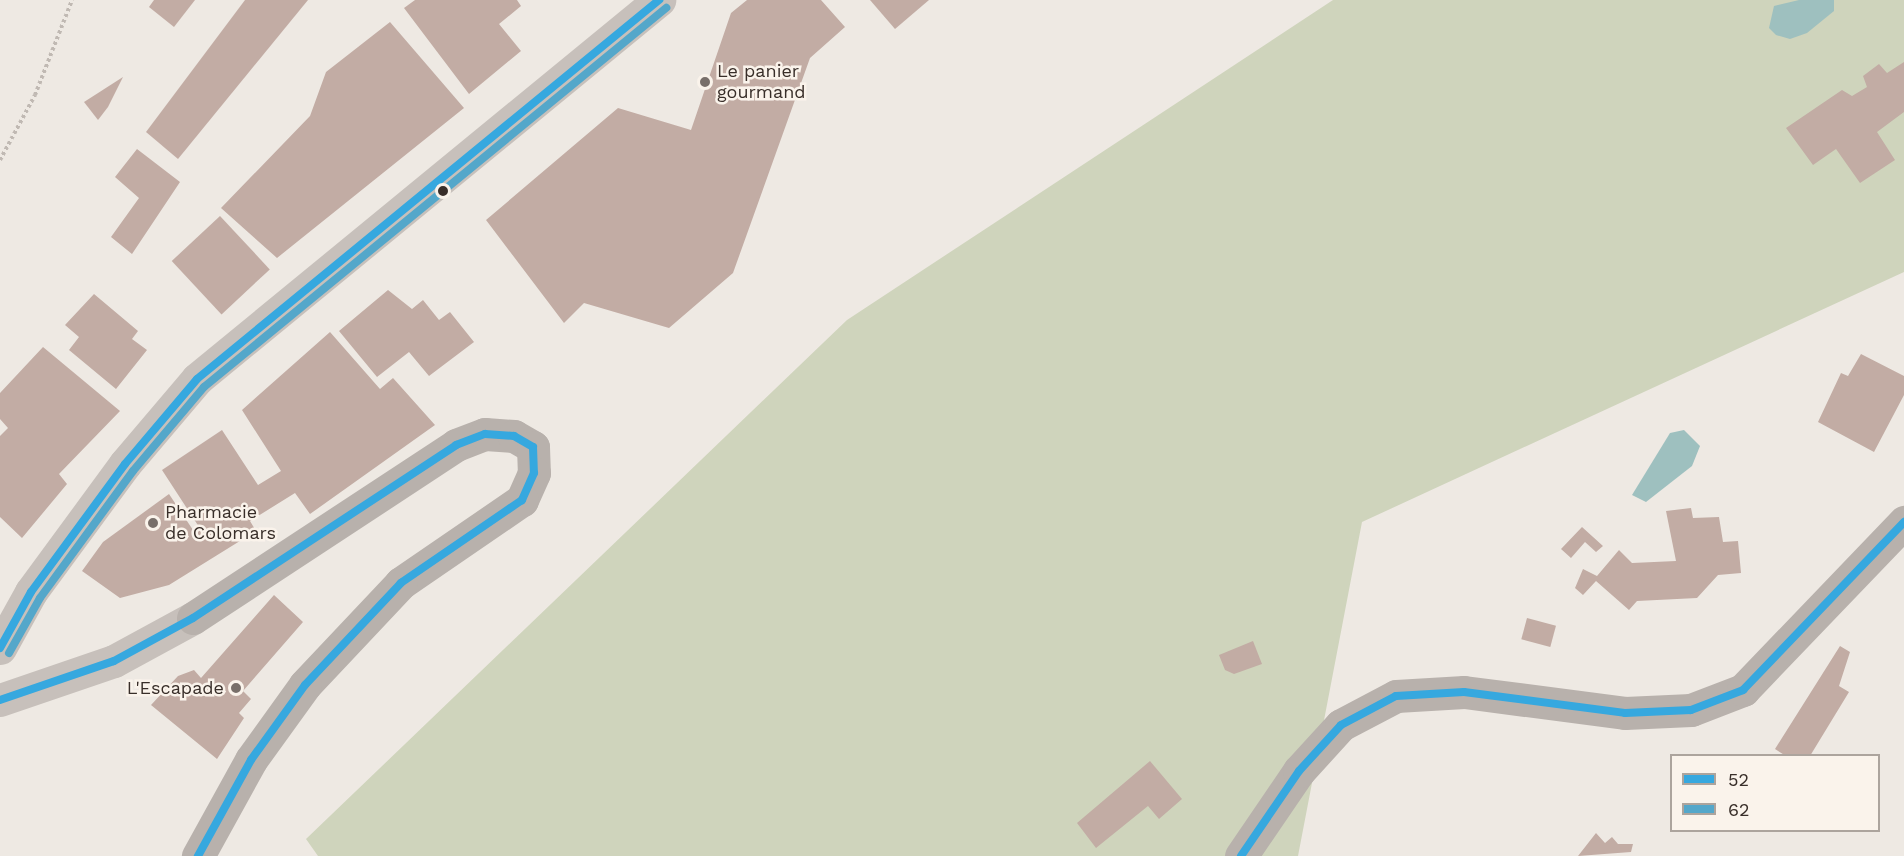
<!DOCTYPE html>
<html>
<head>
<meta charset="utf-8">
<style>
	body { margin:0 }
	#map { position:relative; width:1904px; height:856px; overflow:hidden; background:#eee9e3; font-family:"Work Sans",sans-serif }
	div>[style] { position:absolute }
	[style*='--x'] { left:calc(var(--x)*1px); top:calc(var(--y)*1px); width:calc(var(--w)*1px); rotate:calc(var(--a)*1deg) }
	.green>* { inset:0; background:#cfd4bc }
	.water>* { inset:0; background:#9ec0bf }
	.building>* { inset:0; background:#c2aca4; transform-origin:0 0 }
	.path>* { height:4px; margin-top:-2px; transform-origin:0; background:repeating-linear-gradient(90deg,#c0b9b3 0 3px,transparent 0 6px) }
	.street>* { height:33px; margin:-16.5px; padding:0 16.5px; transform-origin:16.5px; border-radius:16.5px; background:#c7c0bb }
	.secondary>* { height:33px; margin:-16.5px; padding:0 16.5px; transform-origin:16.5px; border-radius:16.5px; background:#b8b1ac }
	.bus-1>* { height:8px; margin:-4px; padding:0 4px; transform-origin:4px; border-radius:4px; background:#36a8df }
	.bus-2>* { height:8px; margin:-4px; padding:0 4px; transform-origin:4px; border-radius:4px; background:#54a7ca }
	.dots>* { width:16px; height:16px; translate:-50% -50%; box-sizing:border-box; border:3px solid #faf3eb; border-radius:50% }
	span { translate:-50% -50%; white-space:nowrap; text-align:center; line-height:1.15; -webkit-text-stroke:5px #faf3eb; paint-order:stroke }
	.poi-label { font-size:18px; color:#382e29 }
	.left { translate:0 -50%; text-align:left }
	.right { translate:-100% -50%; text-align:right }
	.legend { position:absolute; left:1670px; top:754px; width:210px; height:78px; box-sizing:border-box; background:#faf3eb; border:2px solid #aca49d; margin:0; padding:8px 10px; list-style:none; font-size:18px; color:#382e29 }
	.legend li { display:flex; align-items:center; gap:12px; height:30px }
	.legend b { width:30px; border:2px solid #aca49d }
</style>
</head>
<body>
<div id="map">
	<div class="green">
		<i style="clip-path:polygon(1333px 0,1904px 0,1904px 272px,1362px 522px,1298px 856px,318px 856px,306px 839px,847px 320px)"></i>
	</div>
	<div class="water">
		<i style="clip-path:polygon(1799px 0,1834px 0,1834px 11px,1807px 33px,1790px 39px,1776px 35px,1769px 28px,1774px 6px)"></i>
		<i style="clip-path:polygon(1684px 430px,1700px 446px,1692px 466px,1646px 502px,1632px 495px,1670px 433px)"></i>
	</div>
	<div class="building">
		<i style="clip-path:polygon(154px 0,195px 0,174px 27px,149px 7px)"></i>
		<i style="clip-path:polygon(245px 0,308px 0,178px 159px,146px 132px)"></i>
		<i style="clip-path:polygon(415px 0,517px 0,521px 6px,499px 24px,521px 51px,469px 94px,404px 8px)"></i>
		<i style="clip-path:polygon(747px 0,821px 0,845px 27px,810px 58px,733px 273px,669px 328px,584px 303px,564px 323px,486px 220px,618px 108px,691px 130px,731px 13px)"></i>
		<i style="clip-path:polygon(870px 0,929px 0,895px 29px)"></i>
		<i style="clip-path:polygon(390px 22px,464px 108px,277px 258px,221px 208px,310px 116px,326px 72px)"></i>
		<i style="clip-path:polygon(1904px 62px,1904px 112px,1877px 132px,1895px 160px,1860px 183px,1836px 149px,1813px 165px,1786px 128px,1842px 90px,1852px 96px,1867px 87px,1863px 76px,1879px 64px,1887px 73px)"></i>
		<i style="clip-path:polygon(123px 77px,108px 107px,98px 120px,84px 102px)"></i>
		<i style="clip-path:polygon(137px 149px,180px 182px,132px 254px,111px 237px,139px 198px,115px 177px)"></i>
		<i style="left:220px;top:216px;width:73px;height:66px;rotate:47deg"></i>
		<i style="clip-path:polygon(388px 290px,412px 309px,423px 300px,439px 320px,450px 312px,474px 342px,429px 376px,409px 352px,377px 377px,339px 331px)"></i>
		<i style="clip-path:polygon(94px 294px,138px 331px,132px 339px,147px 350px,116px 389px,69px 350px,79px 337px,65px 325px)"></i>
		<i style="clip-path:polygon(330px 332px,380px 389px,393px 378px,435px 425px,310px 514px,295px 493px,250px 521px,256px 531px,169px 585px,120px 598px,82px 571px,103px 542px,169px 494px,195px 533px,201px 530px,162px 470px,222px 430px,258px 485px,281px 471px,242px 410px)"></i>
		<i style="clip-path:polygon(43px 347px,120px 411px,59px 474px,67px 484px,22px 538px,0 517px,0 436px,8px 428px,0 419px,0 393px)"></i>
		<i style="clip-path:polygon(1861px 354px,1904px 376px,1904px 395px,1874px 452px,1818px 422px,1841px 373px,1848px 376px)"></i>
		<i style="clip-path:polygon(1691px 508px,1693px 518px,1719px 517px,1723px 542px,1738px 541px,1741px 573px,1718px 575px,1697px 598px,1637px 601px,1629px 610px,1596px 581px,1583px 595px,1575px 588px,1583px 569px,1597px 576px,1619px 550px,1632px 563px,1676px 561px,1666px 511px)"></i>
		<i style="clip-path:polygon(1582px 527px,1603px 546px,1596px 552px,1585px 542px,1571px 558px,1561px 549px)"></i>
		<i style="clip-path:polygon(274px 595px,303px 622px,243px 691px,251px 699px,239px 713px,244px 718px,217px 759px,151px 705px,178px 676px,194px 670px,201px 678px)"></i>
		<i style="left:1527px;top:618px;width:30px;height:22px;rotate:15deg"></i>
		<i style="clip-path:polygon(1253px 641px,1262px 664px,1234px 674px,1225px 670px,1219px 655px)"></i>
		<i style="clip-path:polygon(1840px 646px,1850px 652px,1839px 686px,1849px 692px,1810px 756px,1786px 756px,1775px 749px)"></i>
		<i style="clip-path:polygon(1150px 761px,1182px 799px,1159px 819px,1148px 806px,1096px 848px,1077px 823px)"></i>
		<i style="clip-path:polygon(1596px 833px,1605px 843px,1612px 837px,1618px 844px,1633px 844px,1631px 852px,1578px 856px)"></i>
	</div>
	<div class="path">
		<i style="--x:0;--y:160;--w:74;--a:-61.7"></i>
		<i style="--x:35;--y:95;--w:102;--a:-68.7"></i>
	</div>
	<div class="street">
		<i style="--x:0;--y:648;--w:64;--a:-61"></i>
		<i style="--x:31;--y:592;--w:159;--a:-53.7"></i>
		<i style="--x:125;--y:464;--w:111;--a:-49.7"></i>
		<i style="--x:197;--y:379;--w:598;--a:-39.36"></i>
		<i style="--x:0;--y:700;--w:120;--a:-18.9"></i>
		<i style="--x:114;--y:661;--w:90;--a:-28.6"></i>
	</div>
	<div class="secondary">
		<i style="--x:193;--y:618;--w:315;--a:-33.3"></i>
		<i style="--x:456;--y:445;--w:31;--a:-21"></i>
		<i style="--x:485;--y:434;--w:29;--a:4"></i>
		<i style="--x:514;--y:436;--w:22;--a:30"></i>
		<i style="--x:533;--y:447;--w:26;--a:88"></i>
		<i style="--x:534;--y:473;--w:30;--a:114"></i>
		<i style="--x:522;--y:500;--w:147;--a:145.6"></i>
		<i style="--x:401;--y:583;--w:140;--a:133.3"></i>
		<i style="--x:305;--y:685;--w:92;--a:125.8"></i>
		<i style="--x:251;--y:760;--w:110;--a:118.9"></i>
		<i style="--x:1241;--y:856;--w:103;--a:-55.7"></i>
		<i style="--x:1299;--y:771;--w:62;--a:-47.6"></i>
		<i style="--x:1341;--y:725;--w:62;--a:-27.8"></i>
		<i style="--x:1396;--y:696;--w:68;--a:-3.4"></i>
		<i style="--x:1464;--y:692;--w:162;--a:7.4"></i>
		<i style="--x:1625;--y:713;--w:66;--a:-2.6"></i>
		<i style="--x:1691;--y:710;--w:56;--a:-21"></i>
		<i style="--x:1743;--y:690;--w:233;--a:-46.2"></i>
	</div>
	<div class="bus-1">
		<i style="--x:0;--y:648;--w:64;--a:-61"></i>
		<i style="--x:31;--y:592;--w:159;--a:-53.7"></i>
		<i style="--x:125;--y:464;--w:111;--a:-49.7"></i>
		<i style="--x:197;--y:379;--w:598;--a:-39.36"></i>
		<i style="--x:0;--y:700;--w:120;--a:-18.9"></i>
		<i style="--x:114;--y:661;--w:90;--a:-28.6"></i>
		<i style="--x:193;--y:618;--w:315;--a:-33.3"></i>
		<i style="--x:456;--y:445;--w:31;--a:-21"></i>
		<i style="--x:485;--y:434;--w:29;--a:4"></i>
		<i style="--x:514;--y:436;--w:22;--a:30"></i>
		<i style="--x:533;--y:447;--w:26;--a:88"></i>
		<i style="--x:534;--y:473;--w:30;--a:114"></i>
		<i style="--x:522;--y:500;--w:147;--a:145.6"></i>
		<i style="--x:401;--y:583;--w:140;--a:133.3"></i>
		<i style="--x:305;--y:685;--w:92;--a:125.8"></i>
		<i style="--x:251;--y:760;--w:110;--a:118.9"></i>
		<i style="--x:1241;--y:856;--w:103;--a:-55.7"></i>
		<i style="--x:1299;--y:771;--w:62;--a:-47.6"></i>
		<i style="--x:1341;--y:725;--w:62;--a:-27.8"></i>
		<i style="--x:1396;--y:696;--w:68;--a:-3.4"></i>
		<i style="--x:1464;--y:692;--w:162;--a:7.4"></i>
		<i style="--x:1625;--y:713;--w:66;--a:-2.6"></i>
		<i style="--x:1691;--y:710;--w:56;--a:-21"></i>
		<i style="--x:1743;--y:690;--w:233;--a:-46.2"></i>
	</div>
	<div class="bus-2">
		<i style="--x:9;--y:653;--w:63;--a:-60.6"></i>
		<i style="--x:40;--y:598;--w:157;--a:-53.8"></i>
		<i style="--x:133;--y:471;--w:110;--a:-49.8"></i>
		<i style="--x:204;--y:387;--w:598;--a:-39.36"></i>
	</div>
	<div class="dots">
		<i style="left:705px;top:82px;background:#786f6a"></i>
		<i style="left:443px;top:191px;background:#382e29"></i>
		<i style="left:153px;top:523px;background:#786f6a"></i>
		<i style="left:236px;top:688px;background:#786f6a"></i>
	</div>
	<div class="poi-label">
		<span class="left" style="left:717px;top:82px">Le panier<br>gourmand</span>
		<span class="left" style="left:165px;top:523px">Pharmacie<br>de Colomars</span>
		<span class="right" style="left:224px;top:688px">L'Escapade</span>
	</div>
	<ul class="legend">
	<li><b style="height:8px;background:#36a8df"></b>52</li>
	<li><b style="height:8px;background:#54a7ca"></b>62</li>
	</ul>
</div>
</body>
</html>
